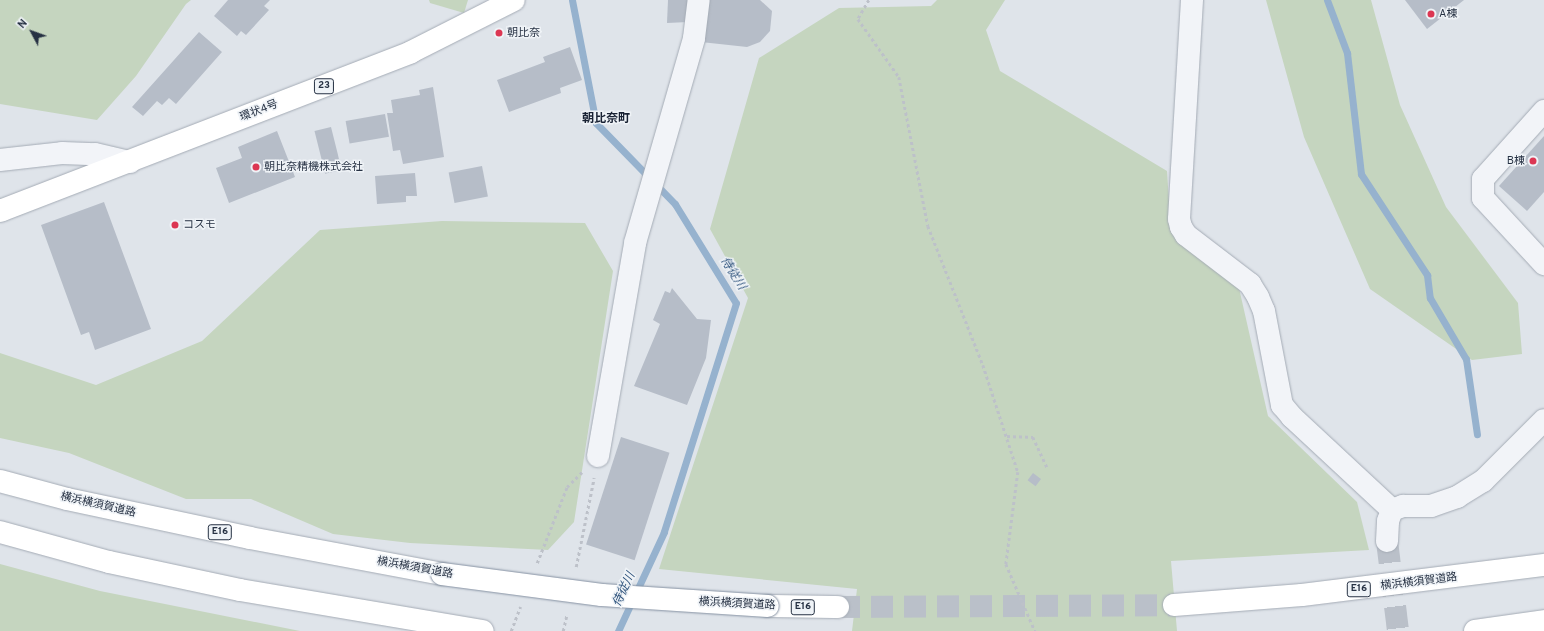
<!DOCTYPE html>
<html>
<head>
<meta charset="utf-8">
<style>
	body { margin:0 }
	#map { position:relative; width:1544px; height:631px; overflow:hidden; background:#dfe4ea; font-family:Overpass,"Noto Sans JP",sans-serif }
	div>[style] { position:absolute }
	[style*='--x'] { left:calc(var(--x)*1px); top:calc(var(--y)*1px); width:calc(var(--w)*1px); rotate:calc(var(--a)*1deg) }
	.green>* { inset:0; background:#c5d5bf }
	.stream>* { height:7px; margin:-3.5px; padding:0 3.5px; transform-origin:3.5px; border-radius:3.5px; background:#96b2ce }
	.building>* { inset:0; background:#b6bdc8; transform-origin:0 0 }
	.minor-tunnel>* { height:22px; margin-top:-11px; transform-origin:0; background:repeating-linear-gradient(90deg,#bac0c9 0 22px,transparent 0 33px) }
	.highway-tunnel>* { height:22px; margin-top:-11px; transform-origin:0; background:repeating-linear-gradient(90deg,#bac0c9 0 22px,transparent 0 33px) }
	.path>* { height:2.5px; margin-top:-1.25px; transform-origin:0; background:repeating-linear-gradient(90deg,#bdc1c9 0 3px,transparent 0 6px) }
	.roads { filter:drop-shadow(0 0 1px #a4abb5) drop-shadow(0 0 1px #a4abb5) }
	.minor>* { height:22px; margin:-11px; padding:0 11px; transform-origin:11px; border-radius:11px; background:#f2f4f8 }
	.major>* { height:22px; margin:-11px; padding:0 11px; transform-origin:11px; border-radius:11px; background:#fff }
	.highway>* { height:22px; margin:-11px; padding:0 11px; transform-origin:11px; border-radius:11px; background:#fff }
	.bridges { filter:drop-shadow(0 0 1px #8591a2) drop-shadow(0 0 1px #8591a2) }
	.highway-bridge>* { height:22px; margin:-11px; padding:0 11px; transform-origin:11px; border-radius:11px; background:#fff }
	.dots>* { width:11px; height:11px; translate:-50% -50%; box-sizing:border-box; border:2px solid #eff3f7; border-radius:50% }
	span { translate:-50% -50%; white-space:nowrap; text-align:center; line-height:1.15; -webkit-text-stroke:3px #eff3f7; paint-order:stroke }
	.shield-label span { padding:1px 3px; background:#eff3f7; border:1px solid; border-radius:3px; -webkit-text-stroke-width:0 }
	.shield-label { font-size:10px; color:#263143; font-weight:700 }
	.poi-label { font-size:11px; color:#263143 }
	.left { translate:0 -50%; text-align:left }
	.right { translate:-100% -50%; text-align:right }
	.street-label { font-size:11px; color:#263143 }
	.neighbourhood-label { font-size:12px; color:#192234; font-weight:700 }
	.water-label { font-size:12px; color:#2c517b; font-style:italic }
	.north { position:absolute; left:12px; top:12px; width:40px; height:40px; -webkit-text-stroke:3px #eff3f7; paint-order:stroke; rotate:311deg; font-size:11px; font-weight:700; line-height:16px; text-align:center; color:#263143 }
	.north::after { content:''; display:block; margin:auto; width:14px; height:18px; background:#263143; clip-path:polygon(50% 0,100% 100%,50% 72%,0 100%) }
</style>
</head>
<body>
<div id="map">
	<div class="green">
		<i style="clip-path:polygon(0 0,191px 0,186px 4px,136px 76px,97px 120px,0 104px)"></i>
		<i style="clip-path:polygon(429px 0,468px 0,464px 13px,430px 3px)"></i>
		<i style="clip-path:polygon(937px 0,1005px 0,986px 30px,1000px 71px,1167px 171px,1171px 232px,1239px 288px,1268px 416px,1357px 502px,1369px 550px,1171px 561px,1177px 631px,852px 631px,857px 589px,659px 569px,748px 298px,710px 229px,759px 58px,839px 8px,931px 6px)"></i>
		<i style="clip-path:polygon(1266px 0,1371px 0,1400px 105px,1446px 207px,1518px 303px,1522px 354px,1472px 360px,1370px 289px,1304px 137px)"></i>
		<i style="clip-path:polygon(442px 221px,585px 223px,613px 271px,574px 522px,548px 550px,410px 543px,333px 534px,251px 499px,186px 499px,69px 453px,0 438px,0 353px,96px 385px,202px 341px,320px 230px)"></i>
		<i style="clip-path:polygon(0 564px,100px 591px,300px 631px,0 631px)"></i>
	</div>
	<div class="stream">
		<i style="--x:572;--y:0;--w:125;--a:79"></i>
		<i style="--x:596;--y:123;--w:113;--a:45.7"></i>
		<i style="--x:675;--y:204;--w:116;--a:58.4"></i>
		<i style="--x:736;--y:303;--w:240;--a:107.5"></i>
		<i style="--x:664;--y:532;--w:109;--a:114.9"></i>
		<i style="--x:1327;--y:0;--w:57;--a:69.3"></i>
		<i style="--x:1347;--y:53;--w:122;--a:83.4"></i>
		<i style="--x:1361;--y:174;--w:121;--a:56.8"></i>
		<i style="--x:1427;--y:275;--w:23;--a:83"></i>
		<i style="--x:1430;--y:298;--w:71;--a:59.5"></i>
		<i style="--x:1466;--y:359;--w:76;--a:81.7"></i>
	</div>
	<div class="building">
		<i style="clip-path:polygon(228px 0,270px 0,264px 6px,269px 10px,246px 35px,241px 31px,237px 36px,214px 16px)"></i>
		<i style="clip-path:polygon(668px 0,690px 0,688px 22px,667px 23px)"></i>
		<i style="clip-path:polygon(708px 0,760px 0,772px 11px,770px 31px,760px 42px,747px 47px,701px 42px)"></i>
		<i style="clip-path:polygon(1405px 0,1464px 0,1427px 29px)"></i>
		<i style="clip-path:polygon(199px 32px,222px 52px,176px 104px,169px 98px,162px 105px,157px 101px,143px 116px,132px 107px)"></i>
		<i style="clip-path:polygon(570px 47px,582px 80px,560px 88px,561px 93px,509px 112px,497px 80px,545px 62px,543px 57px)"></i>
		<i style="clip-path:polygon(433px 87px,444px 157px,403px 164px,400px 150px,393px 151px,387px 113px,393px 113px,391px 100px,420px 95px,419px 90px)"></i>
		<i style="left:385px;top:114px;width:23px;height:40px;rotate:80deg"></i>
		<i style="left:331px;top:127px;width:44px;height:17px;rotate:76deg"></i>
		<i style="clip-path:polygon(277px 131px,295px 177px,229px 203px,216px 168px,242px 158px,238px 147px)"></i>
		<i style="clip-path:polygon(1544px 136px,1544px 192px,1527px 211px,1499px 186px)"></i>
		<i style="left:482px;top:166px;width:31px;height:34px;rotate:79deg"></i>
		<i style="clip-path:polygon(415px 173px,417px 196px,406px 196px,406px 202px,377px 204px,375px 176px)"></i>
		<i style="clip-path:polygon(104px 202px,151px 329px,95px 350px,89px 332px,81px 335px,41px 225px)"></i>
		<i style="clip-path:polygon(672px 288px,697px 319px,711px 320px,706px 358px,687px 405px,634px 386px,660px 324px,653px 320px,665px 291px,670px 293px)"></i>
		<i style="left:621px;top:437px;width:51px;height:113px;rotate:18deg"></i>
		<i style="left:1033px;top:473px;width:10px;height:9px;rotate:37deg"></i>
	</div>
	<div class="minor-tunnel">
		<i style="--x:1387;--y:541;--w:91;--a:83"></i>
	</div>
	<div class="highway-tunnel">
		<i style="--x:838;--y:607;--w:336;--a:-0.3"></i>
	</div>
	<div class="path">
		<i style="--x:869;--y:0;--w:22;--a:120"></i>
		<i style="--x:858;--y:19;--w:71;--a:54.7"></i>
		<i style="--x:899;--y:77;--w:152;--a:79"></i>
		<i style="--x:928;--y:226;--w:149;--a:68.4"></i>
		<i style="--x:983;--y:365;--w:113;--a:71.9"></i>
		<i style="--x:1018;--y:472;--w:93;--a:97.4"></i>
		<i style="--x:1006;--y:564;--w:73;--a:66.6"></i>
		<i style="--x:1007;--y:436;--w:26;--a:2"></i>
		<i style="--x:1033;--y:437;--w:35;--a:65"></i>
		<i style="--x:537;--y:563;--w:82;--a:-68.5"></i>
		<i style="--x:567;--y:487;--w:21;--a:-45"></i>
		<i style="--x:576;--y:567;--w:91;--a:-78.6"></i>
		<i style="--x:511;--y:631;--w:26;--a:-69"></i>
		<i style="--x:563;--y:631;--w:17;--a:-77"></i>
	</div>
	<div class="roads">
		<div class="minor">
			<i style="--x:1192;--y:0;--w:219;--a:93.4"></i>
			<i style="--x:1179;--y:219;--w:8;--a:76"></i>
			<i style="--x:1181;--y:227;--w:9;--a:58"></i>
			<i style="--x:1186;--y:235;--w:81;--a:37.4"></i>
			<i style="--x:1250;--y:284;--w:15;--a:58"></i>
			<i style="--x:1258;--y:297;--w:15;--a:67"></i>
			<i style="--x:1264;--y:311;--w:96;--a:79.2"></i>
			<i style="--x:1282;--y:405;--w:16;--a:50"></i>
			<i style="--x:1292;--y:417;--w:137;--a:42.9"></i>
			<i style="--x:1544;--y:111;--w:91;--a:131.9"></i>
			<i style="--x:1483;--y:179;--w:19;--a:90"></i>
			<i style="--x:1483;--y:198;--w:90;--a:47.3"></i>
			<i style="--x:0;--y:160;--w:62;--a:-6.4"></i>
			<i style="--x:62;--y:153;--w:33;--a:2"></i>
			<i style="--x:95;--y:154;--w:36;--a:13"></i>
			<i style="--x:598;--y:456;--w:216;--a:-80.1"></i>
			<i style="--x:635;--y:243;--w:213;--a:-73.9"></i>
			<i style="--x:694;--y:38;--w:38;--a:-83"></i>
			<i style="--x:1387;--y:541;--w:20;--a:-87"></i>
			<i style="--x:1388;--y:521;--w:12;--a:-70"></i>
			<i style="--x:1392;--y:510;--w:12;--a:-20"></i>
			<i style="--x:1403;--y:506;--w:28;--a:0"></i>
			<i style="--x:1431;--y:506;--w:28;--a:-19"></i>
			<i style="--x:1457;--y:497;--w:31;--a:-32"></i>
			<i style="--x:1483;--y:481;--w:86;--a:-45"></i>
		</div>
		<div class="major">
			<i style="--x:0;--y:211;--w:441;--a:-21.1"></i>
			<i style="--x:411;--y:52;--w:115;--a:-26.8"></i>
		</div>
		<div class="highway">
			<i style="--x:0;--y:210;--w:2;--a:0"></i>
			<i style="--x:0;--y:481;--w:69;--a:15"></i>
			<i style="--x:67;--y:499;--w:187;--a:12"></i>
			<i style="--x:250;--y:538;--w:195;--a:10.6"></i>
			<i style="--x:0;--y:532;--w:113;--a:15.4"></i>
			<i style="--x:109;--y:562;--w:134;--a:12.1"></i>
			<i style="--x:240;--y:590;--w:246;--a:9.6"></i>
			<i style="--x:1174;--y:605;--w:128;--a:-4.5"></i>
			<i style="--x:1302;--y:595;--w:244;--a:-7.1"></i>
			<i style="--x:768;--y:606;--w:70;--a:0.8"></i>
			<i style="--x:1475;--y:631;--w:70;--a:-8.2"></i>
		</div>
	</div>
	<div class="bridges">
		<div class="highway-bridge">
			<i style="--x:442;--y:574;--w:161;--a:7.5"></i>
			<i style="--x:602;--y:595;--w:166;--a:3.8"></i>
		</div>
	</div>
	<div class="dots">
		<i style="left:1431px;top:14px;background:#dc3753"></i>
		<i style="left:499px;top:33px;background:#dc3753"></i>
		<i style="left:1533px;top:161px;background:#dc3753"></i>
		<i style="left:256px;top:167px;background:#dc3753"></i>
		<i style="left:175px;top:225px;background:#dc3753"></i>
	</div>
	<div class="shield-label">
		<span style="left:324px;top:86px">23</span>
		<span style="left:220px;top:532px">E16</span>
		<span style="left:1359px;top:589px">E16</span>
		<span style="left:803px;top:607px">E16</span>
	</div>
	<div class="poi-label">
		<span class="left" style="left:1439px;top:14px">A棟</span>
		<span class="left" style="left:507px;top:33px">朝比奈</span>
		<span class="right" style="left:1525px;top:161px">B棟</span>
		<span class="left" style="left:264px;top:167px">朝比奈精機株式会社</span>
		<span class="left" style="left:183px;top:225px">コスモ</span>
	</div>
	<div class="street-label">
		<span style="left:259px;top:111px;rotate:-21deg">環状4号</span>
		<span style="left:98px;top:505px;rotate:13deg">横浜横須賀道路</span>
		<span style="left:415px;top:568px;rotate:10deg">横浜横須賀道路</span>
		<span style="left:1419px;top:582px;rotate:-7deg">横浜横須賀道路</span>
		<span style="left:737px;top:604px;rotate:3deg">横浜横須賀道路</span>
	</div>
	<div class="neighbourhood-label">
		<span style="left:606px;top:120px">朝比奈町</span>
	</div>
	<div class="water-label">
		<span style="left:732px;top:274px;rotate:58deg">侍従川</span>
		<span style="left:625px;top:590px;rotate:-65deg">侍従川</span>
	</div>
	<div class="north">N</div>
</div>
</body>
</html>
